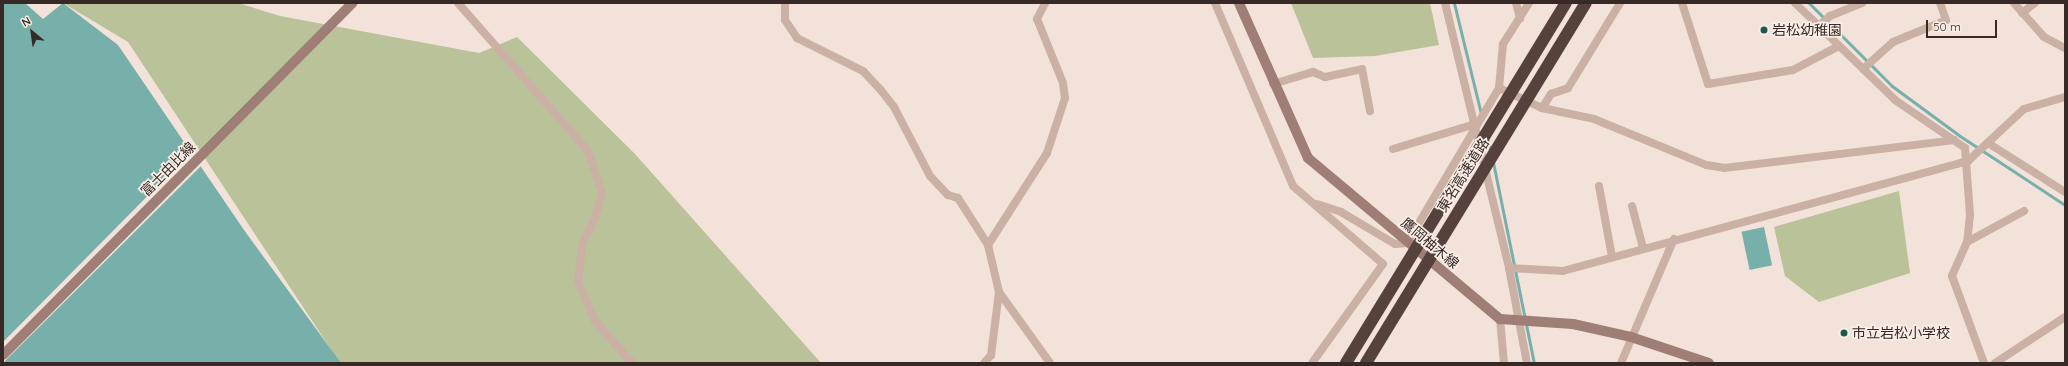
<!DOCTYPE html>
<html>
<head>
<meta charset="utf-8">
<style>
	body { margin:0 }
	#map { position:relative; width:2068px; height:366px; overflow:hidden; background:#f2e2d9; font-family:Quicksand,"Noto Sans JP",sans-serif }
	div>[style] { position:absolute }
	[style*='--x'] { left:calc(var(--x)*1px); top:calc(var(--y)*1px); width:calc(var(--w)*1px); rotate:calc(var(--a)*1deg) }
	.green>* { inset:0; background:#bac299 }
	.water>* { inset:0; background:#77b0aa; transform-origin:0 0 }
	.pier>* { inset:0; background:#f2e2d9 }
	.stream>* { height:3px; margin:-1.5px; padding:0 1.5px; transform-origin:1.5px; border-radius:1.5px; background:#77b0aa }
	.minor>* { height:8px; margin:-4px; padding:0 4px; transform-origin:4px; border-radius:4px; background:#cbb0a5 }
	.secondary>* { height:10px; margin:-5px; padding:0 5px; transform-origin:5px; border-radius:5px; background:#9e7e76 }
	.motorway>* { height:12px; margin:-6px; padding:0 6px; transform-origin:6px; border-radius:6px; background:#57413d }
	.dots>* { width:11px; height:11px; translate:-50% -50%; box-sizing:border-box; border:2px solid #faede6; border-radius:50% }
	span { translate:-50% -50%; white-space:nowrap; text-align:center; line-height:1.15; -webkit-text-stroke:3.5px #faede6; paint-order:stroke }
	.poi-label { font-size:14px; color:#362926 }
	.left { translate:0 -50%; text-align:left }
	.street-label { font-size:14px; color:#362926 }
	.frame { position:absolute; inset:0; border:4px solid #362926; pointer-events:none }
	.north { position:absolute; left:12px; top:12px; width:40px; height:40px; -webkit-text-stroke:3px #faede6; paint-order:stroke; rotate:331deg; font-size:11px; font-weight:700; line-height:16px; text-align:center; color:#362926 }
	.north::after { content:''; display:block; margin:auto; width:14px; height:18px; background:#362926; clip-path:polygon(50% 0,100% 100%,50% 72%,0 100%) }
	.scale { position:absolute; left:1926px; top:20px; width:71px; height:18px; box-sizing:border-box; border:2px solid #362926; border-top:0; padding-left:5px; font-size:12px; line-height:14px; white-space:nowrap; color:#362926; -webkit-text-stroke:3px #faede6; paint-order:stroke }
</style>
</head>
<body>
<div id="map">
	<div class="green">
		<i style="clip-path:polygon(63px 3px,238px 3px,280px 16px,479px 53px,517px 37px,635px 154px,821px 363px,340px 363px,128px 42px)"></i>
		<i style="clip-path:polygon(1291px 3px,1430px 3px,1439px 45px,1375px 56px,1313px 58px)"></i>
		<i style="clip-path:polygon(1899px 191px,1910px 273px,1819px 302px,1785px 276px,1774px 227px)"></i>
	</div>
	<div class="water">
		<i style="clip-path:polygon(3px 3px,25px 3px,43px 19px,63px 3px,118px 45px,244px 230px,341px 363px,3px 363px)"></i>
		<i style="left:1764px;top:227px;width:39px;height:23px;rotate:78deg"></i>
	</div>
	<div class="pier">
		<i style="clip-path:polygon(192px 151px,202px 165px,3px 363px,3px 342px)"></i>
	</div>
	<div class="stream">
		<i style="--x:1454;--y:3;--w:114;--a:76.3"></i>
		<i style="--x:1809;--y:3;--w:117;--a:45"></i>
		<i style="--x:1892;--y:86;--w:84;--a:36.3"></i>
		<i style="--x:1960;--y:136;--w:126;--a:33.3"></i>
		<i style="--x:1487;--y:139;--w:15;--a:74"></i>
		<i style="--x:1493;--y:162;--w:205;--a:78.5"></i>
	</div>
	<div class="minor">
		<i style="--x:458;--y:3;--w:197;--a:48.7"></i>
		<i style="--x:588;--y:151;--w:44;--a:71.6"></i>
		<i style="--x:602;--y:193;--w:26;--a:106"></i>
		<i style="--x:595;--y:218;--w:30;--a:116"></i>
		<i style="--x:582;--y:245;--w:37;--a:96"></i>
		<i style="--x:578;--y:282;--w:43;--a:66.4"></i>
		<i style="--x:595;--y:321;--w:56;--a:48.6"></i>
		<i style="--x:785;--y:3;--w:17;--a:90"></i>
		<i style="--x:785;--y:20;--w:22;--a:56"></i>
		<i style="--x:797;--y:38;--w:74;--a:26.6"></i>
		<i style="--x:863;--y:71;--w:25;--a:47"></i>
		<i style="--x:880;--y:89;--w:23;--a:52"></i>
		<i style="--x:894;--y:107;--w:78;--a:62.4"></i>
		<i style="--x:930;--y:176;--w:26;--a:47"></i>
		<i style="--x:948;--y:195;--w:10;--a:17"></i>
		<i style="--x:958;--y:198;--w:56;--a:57.4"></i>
		<i style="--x:988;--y:245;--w:48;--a:76.8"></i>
		<i style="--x:999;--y:292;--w:64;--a:97.2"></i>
		<i style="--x:991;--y:355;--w:11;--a:131"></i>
		<i style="--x:1215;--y:3;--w:199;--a:66.9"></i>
		<i style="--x:1293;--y:186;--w:119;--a:40.9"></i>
		<i style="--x:1383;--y:264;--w:122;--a:125.6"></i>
		<i style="--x:1445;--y:3;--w:273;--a:76.4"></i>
		<i style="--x:1509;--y:268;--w:97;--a:79.3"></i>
		<i style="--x:1516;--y:3;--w:16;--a:75"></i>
		<i style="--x:1682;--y:3;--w:85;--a:72.2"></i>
		<i style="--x:1708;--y:84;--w:86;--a:-9.4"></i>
		<i style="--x:1793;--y:70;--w:52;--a:-27.6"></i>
		<i style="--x:1795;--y:3;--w:139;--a:44.1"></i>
		<i style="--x:1895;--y:100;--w:85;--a:34.4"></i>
		<i style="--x:1965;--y:148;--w:67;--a:85.7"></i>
		<i style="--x:1970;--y:215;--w:27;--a:96"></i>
		<i style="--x:1967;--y:242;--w:37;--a:114"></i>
		<i style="--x:1952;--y:276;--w:93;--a:69.8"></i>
		<i style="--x:2014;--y:3;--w:45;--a:48.6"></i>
		<i style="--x:2044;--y:37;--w:24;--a:28"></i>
		<i style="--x:2022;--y:13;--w:16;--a:-38"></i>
		<i style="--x:1818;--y:27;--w:16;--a:-43"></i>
		<i style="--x:1830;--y:16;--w:35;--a:-22"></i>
		<i style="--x:1863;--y:69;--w:40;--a:-42"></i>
		<i style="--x:1893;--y:42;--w:57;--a:-22.5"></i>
		<i style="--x:1946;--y:20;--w:18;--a:-109"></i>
		<i style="--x:1273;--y:84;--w:42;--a:-16.7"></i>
		<i style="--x:1313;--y:72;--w:13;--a:23"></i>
		<i style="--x:1325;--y:77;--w:38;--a:-12"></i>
		<i style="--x:1362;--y:69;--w:43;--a:79.2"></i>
		<i style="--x:1499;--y:88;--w:47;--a:24.9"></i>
		<i style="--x:1542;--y:108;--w:53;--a:11.9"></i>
		<i style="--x:1594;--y:119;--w:121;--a:22.3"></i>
		<i style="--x:1706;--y:165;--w:18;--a:9"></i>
		<i style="--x:1724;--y:168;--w:232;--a:-6.9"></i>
		<i style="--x:1542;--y:108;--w:17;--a:-57"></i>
		<i style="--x:1551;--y:94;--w:18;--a:-19"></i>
		<i style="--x:1568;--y:88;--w:100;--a:-58.5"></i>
		<i style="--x:1988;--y:143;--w:91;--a:32.5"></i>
		<i style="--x:1393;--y:149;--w:83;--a:-16.9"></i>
		<i style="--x:1599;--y:186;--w:72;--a:79.6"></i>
		<i style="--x:1317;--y:204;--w:25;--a:18"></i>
		<i style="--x:1341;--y:212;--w:63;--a:30.7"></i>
		<i style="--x:1395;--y:244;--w:12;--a:-5"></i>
		<i style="--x:1407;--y:243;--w:180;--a:-59.3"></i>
		<i style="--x:1499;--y:88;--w:44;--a:-84.8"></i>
		<i style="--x:1503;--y:44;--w:49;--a:-57.6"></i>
		<i style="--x:1632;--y:206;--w:43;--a:75.3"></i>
		<i style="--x:1967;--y:242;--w:65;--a:-28.5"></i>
		<i style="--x:988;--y:245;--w:109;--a:-57.3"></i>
		<i style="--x:1047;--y:153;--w:58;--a:-71.9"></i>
		<i style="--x:1065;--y:98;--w:15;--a:-98"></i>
		<i style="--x:1063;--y:83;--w:69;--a:-112.1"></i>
		<i style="--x:1037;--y:19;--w:18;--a:-63"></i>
		<i style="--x:1509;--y:268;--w:54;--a:3.2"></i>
		<i style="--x:1563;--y:271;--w:420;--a:-15.2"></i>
		<i style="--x:1968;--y:161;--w:76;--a:-42.9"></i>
		<i style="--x:2024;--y:109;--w:43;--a:-16.3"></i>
		<i style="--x:999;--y:292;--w:87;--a:54.3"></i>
		<i style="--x:1500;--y:319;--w:44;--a:84.8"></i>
		<i style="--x:1621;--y:363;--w:135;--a:-66.9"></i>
		<i style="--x:1995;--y:363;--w:84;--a:-33.3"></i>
	</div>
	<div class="secondary">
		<i style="--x:1239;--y:3;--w:170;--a:66"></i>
		<i style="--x:1308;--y:158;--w:251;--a:40"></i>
		<i style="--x:1500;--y:319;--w:73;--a:3.9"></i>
		<i style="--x:1573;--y:324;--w:59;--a:12.6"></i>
		<i style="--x:1631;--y:337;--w:82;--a:18.4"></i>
		<i style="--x:3;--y:355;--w:496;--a:-45.2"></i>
	</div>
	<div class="motorway">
		<i style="--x:1346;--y:363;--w:422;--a:-58.6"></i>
		<i style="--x:1366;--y:363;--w:422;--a:-58.6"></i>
	</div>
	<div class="dots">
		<i style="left:1764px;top:30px;background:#1b5953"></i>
		<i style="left:1844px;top:333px;background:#1b5953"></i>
	</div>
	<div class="poi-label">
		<span class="left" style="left:1772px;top:30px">岩松幼稚園</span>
		<span class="left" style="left:1852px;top:333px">市立岩松小学校</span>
	</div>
	<div class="street-label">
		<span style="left:168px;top:169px;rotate:-45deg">富士由比線</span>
		<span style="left:1463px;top:175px;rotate:-58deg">東名高速道路</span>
		<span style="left:1430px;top:243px;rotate:40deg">鷹岡柚木線</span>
	</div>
	<div class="frame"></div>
	<div class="north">N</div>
	<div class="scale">50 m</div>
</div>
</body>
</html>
